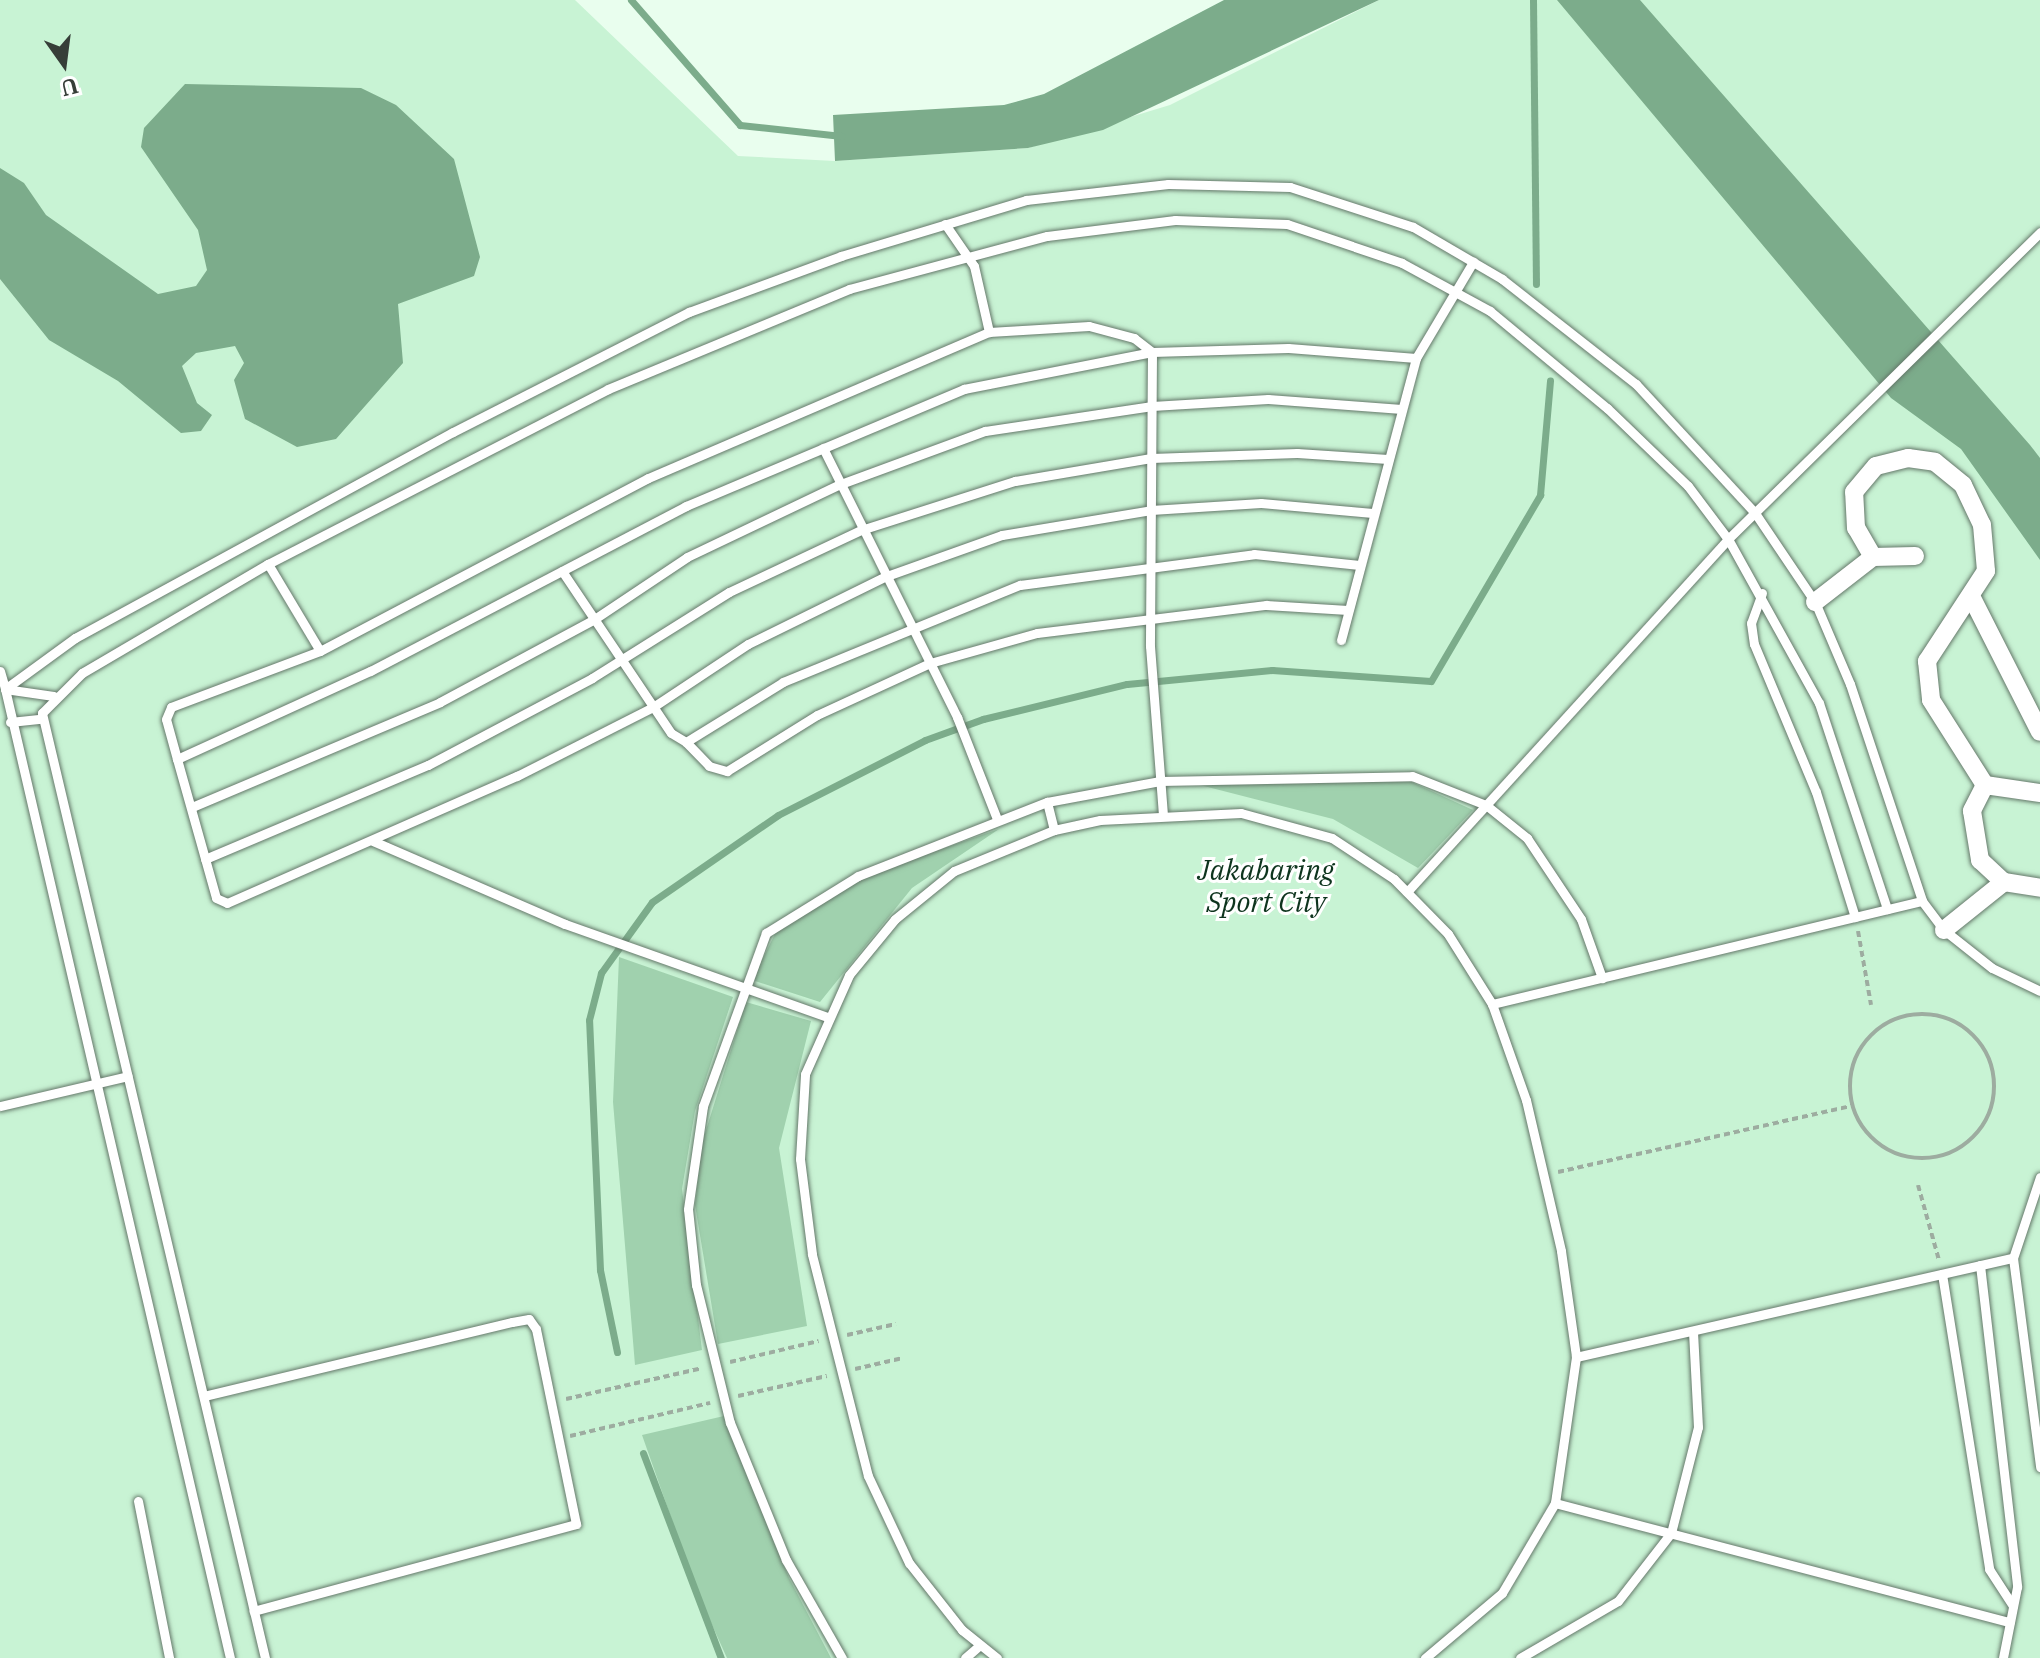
<!DOCTYPE html>
<html>
<head>
<meta charset="utf-8">
<style>
	body { margin:0 }
	#map { position:relative; width:2040px; height:1658px; overflow:hidden; background:#e9feee; font-family:"IBM Plex Serif",serif }
	div>[style] { position:absolute }
	[style*='--x'] { left:calc(var(--x)*1px); top:calc(var(--y)*1px); width:calc(var(--w)*1px); rotate:calc(var(--a)*1deg) }
	.green>* { inset:0; background:#c8f3d4 }
	.forest>* { inset:0; background:#a0d1ae }
	.water>* { inset:0; background:#7cac8b }
	.stream>* { height:7px; margin:-3.5px; padding:0 3.5px; transform-origin:3.5px; border-radius:3.5px; background:#7cac8b }
	.path>* { height:4px; margin-top:-2px; transform-origin:0; background:repeating-linear-gradient(90deg,#9daca0 0 6px,transparent 0 10px) }
	.path>.ring { margin:-2px; padding:0; box-sizing:content-box; background:none; border:4px solid #9daca0; border-radius:50% }
	.roads { filter:drop-shadow(0 0 2px #65786a) drop-shadow(0 0 2px #65786a) }
	.lane>* { height:9px; margin:-4.5px; padding:0 4.5px; transform-origin:4.5px; border-radius:4.5px; background:#fff }
	.street>* { height:18px; margin:-9px; padding:0 9px; transform-origin:9px; border-radius:9px; background:#fff }
	span { translate:-50% -50%; white-space:nowrap; text-align:center; line-height:1.15; -webkit-text-stroke:6px #fff; paint-order:stroke }
	.park-label { font-size:28px; color:#0d341d; font-style:italic }
	.north { position:absolute; left:24px; top:24px; width:80px; height:80px; -webkit-text-stroke:6px #fff; paint-order:stroke; rotate:166deg; font-size:22px; font-weight:700; line-height:32px; text-align:center; color:#363e38 }
	.north::after { content:''; display:block; margin:auto; width:28px; height:36px; background:#363e38; clip-path:polygon(50% 0,100% 100%,50% 72%,0 100%) }
</style>
</head>
<body>
<div id="map">
	<div class="green">
		<i style="clip-path:polygon(0 0,575px 0,738px 156px,835px 161px,1028px 148px,1170px 105px,1379px 0,2040px 0,2040px 1658px,0 1658px)"></i>
	</div>
	<div class="forest">
		<i style="clip-path:polygon(1405px 779px,1473px 810px,1418px 868px,1333px 819px,1196px 784px)"></i>
		<i style="clip-path:polygon(999px 829px,912px 888px,820px 1002px,752px 980px,779px 926px,859px 878px)"></i>
		<i style="clip-path:polygon(619px 957px,733px 997px,695px 1111px,682px 1189px,702px 1350px,635px 1365px,613px 1102px)"></i>
		<i style="clip-path:polygon(746px 1002px,811px 1021px,779px 1148px,807px 1326px,718px 1344px,695px 1205px,702px 1143px)"></i>
		<i style="clip-path:polygon(724px 1416px,789px 1578px,831px 1658px,727px 1658px,698px 1594px,642px 1435px)"></i>
	</div>
	<div class="water">
		<i style="clip-path:polygon(1224px 0,1379px 0,1103px 130px,1028px 148px,835px 161px,833px 115px,1004px 105px,1044px 94px)"></i>
		<i style="clip-path:polygon(1557px 0,1640px 0,2030px 445px,2040px 458px,2040px 560px,1961px 449px,1891px 398px)"></i>
		<i style="clip-path:polygon(185px 84px,361px 88px,396px 105px,454px 159px,480px 257px,474px 276px,398px 304px,403px 363px,336px 439px,297px 447px,245px 419px,234px 380px,244px 363px,235px 346px,196px 353px,182px 366px,197px 403px,212px 415px,201px 431px,181px 433px,118px 381px,49px 340px,0 279px,0 168px,24px 183px,46px 215px,158px 294px,196px 286px,207px 270px,198px 230px,141px 147px,144px 128px)"></i>
	</div>
	<div class="stream">
		<i style="--x:631;--y:0;--w:166;--a:48.9"></i>
		<i style="--x:740;--y:125;--w:102;--a:6.2"></i>
		<i style="--x:1533;--y:0;--w:284;--a:89.4"></i>
		<i style="--x:617;--y:1352;--w:84;--a:-101.7"></i>
		<i style="--x:600;--y:1270;--w:250;--a:-92.5"></i>
		<i style="--x:589;--y:1020;--w:49;--a:-75.7"></i>
		<i style="--x:601;--y:973;--w:87;--a:-54.3"></i>
		<i style="--x:652;--y:902;--w:153;--a:-34.6"></i>
		<i style="--x:778;--y:815;--w:165;--a:-27"></i>
		<i style="--x:925;--y:740;--w:62;--a:-19.9"></i>
		<i style="--x:983;--y:719;--w:148;--a:-13.7"></i>
		<i style="--x:1127;--y:684;--w:146;--a:-5.5"></i>
		<i style="--x:1272;--y:670;--w:159;--a:4"></i>
		<i style="--x:1431;--y:681;--w:216;--a:-59.6"></i>
		<i style="--x:1540;--y:495;--w:115;--a:-85"></i>
		<i style="--x:643;--y:1453;--w:219;--a:69.2"></i>
	</div>
	<div class="path">
		<i style="--x:1858;--y:931;--w:75;--a:80"></i>
		<i class="ring" style="left:1850px;top:1014px;width:140px;height:140px"></i>
		<i style="--x:1558;--y:1172;--w:301;--a:-12.7"></i>
		<i style="--x:1918;--y:1185;--w:78;--a:74.4"></i>
		<i style="--x:847;--y:1335;--w:50;--a:-12.7"></i>
		<i style="--x:730;--y:1362;--w:91;--a:-13.3"></i>
		<i style="--x:855;--y:1369;--w:49;--a:-12.9"></i>
		<i style="--x:738;--y:1396;--w:91;--a:-12.7"></i>
		<i style="--x:566;--y:1399;--w:139;--a:-12.8"></i>
		<i style="--x:570;--y:1436;--w:144;--a:-13.3"></i>
	</div>
	<div class="roads">
		<div class="lane">
			<i style="--x:945;--y:224;--w:51;--a:55.4"></i>
			<i style="--x:974;--y:266;--w:68;--a:77.2"></i>
			<i style="--x:1416;--y:358;--w:112;--a:-59.3"></i>
			<i style="--x:823;--y:448;--w:301;--a:63.5"></i>
			<i style="--x:957;--y:717;--w:110;--a:68.6"></i>
			<i style="--x:268;--y:564;--w:101;--a:59.1"></i>
			<i style="--x:562;--y:571;--w:195;--a:56.1"></i>
			<i style="--x:671;--y:733;--w:17;--a:31"></i>
			<i style="--x:686;--y:742;--w:114;--a:-31.7"></i>
			<i style="--x:783;--y:682;--w:256;--a:-22.3"></i>
			<i style="--x:1020;--y:585;--w:236;--a:-7.5"></i>
			<i style="--x:1254;--y:554;--w:106;--a:6"></i>
			<i style="--x:1762;--y:593;--w:32;--a:110"></i>
			<i style="--x:1751;--y:623;--w:21;--a:82"></i>
			<i style="--x:1754;--y:644;--w:160;--a:67.3"></i>
			<i style="--x:1816;--y:792;--w:131;--a:72.7"></i>
			<i style="--x:1341;--y:640;--w:292;--a:-75.1"></i>
			<i style="--x:1416;--y:358;--w:128;--a:-175.5"></i>
			<i style="--x:1288;--y:348;--w:136;--a:178.3"></i>
			<i style="--x:1152;--y:352;--w:192;--a:168.9"></i>
			<i style="--x:964;--y:389;--w:302;--a:157.2"></i>
			<i style="--x:686;--y:506;--w:356;--a:152.4"></i>
			<i style="--x:370;--y:671;--w:212;--a:155.5"></i>
			<i style="--x:177;--y:759;--w:144;--a:74.3"></i>
			<i style="--x:216;--y:898;--w:12;--a:24"></i>
			<i style="--x:227;--y:903;--w:317;--a:-23.7"></i>
			<i style="--x:517;--y:776;--w:153;--a:-26.9"></i>
			<i style="--x:653;--y:707;--w:114;--a:-33.6"></i>
			<i style="--x:748;--y:644;--w:152;--a:-26.2"></i>
			<i style="--x:884;--y:577;--w:125;--a:-19.6"></i>
			<i style="--x:1002;--y:535;--w:151;--a:-9.5"></i>
			<i style="--x:1151;--y:510;--w:110;--a:-3.6"></i>
			<i style="--x:1261;--y:503;--w:112;--a:5.1"></i>
			<i style="--x:0;--y:671;--w:19;--a:74"></i>
			<i style="--x:5;--y:689;--w:49;--a:8.3"></i>
			<i style="--x:10;--y:722;--w:31;--a:-6"></i>
			<i style="--x:686;--y:742;--w:33;--a:46"></i>
			<i style="--x:709;--y:766;--w:19;--a:16"></i>
			<i style="--x:727;--y:771;--w:106;--a:-31.9"></i>
			<i style="--x:817;--y:715;--w:124;--a:-24.7"></i>
			<i style="--x:930;--y:663;--w:111;--a:-15.7"></i>
			<i style="--x:1037;--y:633;--w:231;--a:-7"></i>
			<i style="--x:1266;--y:605;--w:82;--a:3.5"></i>
			<i style="--x:177;--y:759;--w:41;--a:-105.4"></i>
			<i style="--x:166;--y:719;--w:13;--a:-67"></i>
			<i style="--x:171;--y:707;--w:159;--a:-20.6"></i>
			<i style="--x:320;--y:651;--w:371;--a:-27.8"></i>
			<i style="--x:648;--y:478;--w:371;--a:-23.2"></i>
			<i style="--x:989;--y:332;--w:100;--a:-3.4"></i>
			<i style="--x:1089;--y:326;--w:47;--a:14.9"></i>
			<i style="--x:1134;--y:338;--w:23;--a:38"></i>
			<i style="--x:1152;--y:352;--w:294;--a:90.4"></i>
			<i style="--x:1150;--y:646;--w:169;--a:85.6"></i>
			<i style="--x:1047;--y:802;--w:29;--a:76"></i>
			<i style="--x:192;--y:807;--w:269;--a:-22.9"></i>
			<i style="--x:440;--y:702;--w:174;--a:-28.2"></i>
			<i style="--x:593;--y:620;--w:113;--a:-33.8"></i>
			<i style="--x:687;--y:557;--w:167;--a:-25.5"></i>
			<i style="--x:838;--y:485;--w:157;--a:-20.2"></i>
			<i style="--x:985;--y:431;--w:169;--a:-8.5"></i>
			<i style="--x:1152;--y:406;--w:116;--a:-3.5"></i>
			<i style="--x:1268;--y:399;--w:134;--a:4.3"></i>
			<i style="--x:373;--y:841;--w:209;--a:23.4"></i>
			<i style="--x:565;--y:924;--w:279;--a:19.5"></i>
			<i style="--x:205;--y:859;--w:242;--a:-22.9"></i>
			<i style="--x:428;--y:765;--w:186;--a:-27.9"></i>
			<i style="--x:592;--y:678;--w:162;--a:-32.1"></i>
			<i style="--x:729;--y:592;--w:146;--a:-25.2"></i>
			<i style="--x:861;--y:530;--w:162;--a:-17.7"></i>
			<i style="--x:1015;--y:481;--w:138;--a:-9.6"></i>
			<i style="--x:1151;--y:458;--w:146;--a:-2"></i>
			<i style="--x:1297;--y:453;--w:91;--a:3.8"></i>
			<i style="--x:1407;--y:892;--w:477;--a:-47.7"></i>
			<i style="--x:1728;--y:539;--w:438;--a:-44.5"></i>
			<i style="--x:1492;--y:1004;--w:442;--a:-13.5"></i>
			<i style="--x:0;--y:1106;--w:131;--a:-13.2"></i>
			<i style="--x:2040;--y:1177;--w:85;--a:108.4"></i>
			<i style="--x:2013;--y:1258;--w:211;--a:82.6"></i>
			<i style="--x:1980;--y:1265;--w:324;--a:83.4"></i>
			<i style="--x:2017;--y:1587;--w:72;--a:101.2"></i>
			<i style="--x:1942;--y:1274;--w:299;--a:80.9"></i>
			<i style="--x:1989;--y:1569;--w:44;--a:57"></i>
			<i style="--x:1576;--y:1357;--w:448;--a:-12.8"></i>
			<i style="--x:204;--y:1396;--w:317;--a:-13.5"></i>
			<i style="--x:512;--y:1322;--w:17;--a:-10"></i>
			<i style="--x:529;--y:1319;--w:12;--a:55"></i>
			<i style="--x:536;--y:1329;--w:199;--a:78.4"></i>
			<i style="--x:576;--y:1524;--w:334;--a:164.9"></i>
			<i style="--x:138;--y:1501;--w:160;--a:78.8"></i>
			<i style="--x:1555;--y:1503;--w:470;--a:14.7"></i>
			<i style="--x:230;--y:1658;--w:995;--a:-103.07"></i>
			<i style="--x:5;--y:689;--w:87;--a:-36.1"></i>
			<i style="--x:75;--y:638;--w:430;--a:-28.6"></i>
			<i style="--x:453;--y:432;--w:265;--a:-27"></i>
			<i style="--x:689;--y:312;--w:162;--a:-20.2"></i>
			<i style="--x:841;--y:256;--w:193;--a:-16.8"></i>
			<i style="--x:1026;--y:200;--w:143;--a:-6.4"></i>
			<i style="--x:1168;--y:184;--w:122;--a:1.4"></i>
			<i style="--x:1290;--y:187;--w:129;--a:18"></i>
			<i style="--x:1413;--y:227;--w:103;--a:30.3"></i>
			<i style="--x:1502;--y:279;--w:170;--a:38.1"></i>
			<i style="--x:1636;--y:384;--w:176;--a:47.3"></i>
			<i style="--x:1755;--y:513;--w:107;--a:56"></i>
			<i style="--x:1815;--y:602;--w:89;--a:66.9"></i>
			<i style="--x:1850;--y:684;--w:229;--a:71.6"></i>
			<i style="--x:1922;--y:901;--w:36;--a:53"></i>
			<i style="--x:1944;--y:930;--w:61;--a:38.4"></i>
			<i style="--x:1992;--y:968;--w:53;--a:25.6"></i>
			<i style="--x:265;--y:1658;--w:971;--a:-103.28"></i>
			<i style="--x:42;--y:713;--w:57;--a:-45"></i>
			<i style="--x:82;--y:673;--w:216;--a:-30.4"></i>
			<i style="--x:268;--y:564;--w:382;--a:-27.2"></i>
			<i style="--x:608;--y:389;--w:261;--a:-22.5"></i>
			<i style="--x:849;--y:289;--w:205;--a:-15"></i>
			<i style="--x:1047;--y:236;--w:129;--a:-7.1"></i>
			<i style="--x:1175;--y:220;--w:112;--a:2"></i>
			<i style="--x:1287;--y:224;--w:121;--a:18.7"></i>
			<i style="--x:1402;--y:263;--w:100;--a:28.6"></i>
			<i style="--x:1490;--y:311;--w:152;--a:39.7"></i>
			<i style="--x:1607;--y:408;--w:112;--a:43.9"></i>
			<i style="--x:1688;--y:486;--w:66;--a:53"></i>
			<i style="--x:1728;--y:539;--w:188;--a:61"></i>
			<i style="--x:1819;--y:703;--w:217;--a:71.7"></i>
			<i style="--x:842;--y:1658;--w:113;--a:-119.7"></i>
			<i style="--x:786;--y:1560;--w:148;--a:-112.2"></i>
			<i style="--x:730;--y:1423;--w:142;--a:-103.8"></i>
			<i style="--x:696;--y:1285;--w:76;--a:-96"></i>
			<i style="--x:688;--y:1209;--w:104;--a:-81.7"></i>
			<i style="--x:703;--y:1106;--w:184;--a:-70"></i>
			<i style="--x:766;--y:933;--w:108;--a:-31.8"></i>
			<i style="--x:858;--y:876;--w:203;--a:-21.4"></i>
			<i style="--x:1047;--y:802;--w:115;--a:-10.5"></i>
			<i style="--x:1160;--y:781;--w:252;--a:-1.1"></i>
			<i style="--x:1412;--y:776;--w:79;--a:21.4"></i>
			<i style="--x:1486;--y:805;--w:53;--a:38.8"></i>
			<i style="--x:1527;--y:838;--w:97;--a:56.3"></i>
			<i style="--x:1581;--y:919;--w:63;--a:70.4"></i>
			<i style="--x:965;--y:1658;--w:20;--a:-41"></i>
			<i style="--x:997;--y:1658;--w:45;--a:-141.3"></i>
			<i style="--x:962;--y:1630;--w:85;--a:-128.3"></i>
			<i style="--x:909;--y:1563;--w:96;--a:-115.2"></i>
			<i style="--x:868;--y:1476;--w:229;--a:-104.2"></i>
			<i style="--x:812;--y:1254;--w:96;--a:-97.2"></i>
			<i style="--x:800;--y:1159;--w:85;--a:-86.6"></i>
			<i style="--x:805;--y:1074;--w:108;--a:-66"></i>
			<i style="--x:849;--y:975;--w:72;--a:-50.6"></i>
			<i style="--x:895;--y:919;--w:76;--a:-39.1"></i>
			<i style="--x:954;--y:871;--w:108;--a:-22.3"></i>
			<i style="--x:1054;--y:830;--w:47;--a:-12.3"></i>
			<i style="--x:1100;--y:820;--w:141;--a:-2.8"></i>
			<i style="--x:1241;--y:813;--w:94;--a:15.4"></i>
			<i style="--x:1332;--y:838;--w:74;--a:33.5"></i>
			<i style="--x:1394;--y:879;--w:77;--a:45.5"></i>
			<i style="--x:1448;--y:934;--w:83;--a:57.8"></i>
			<i style="--x:1492;--y:1004;--w:102;--a:70.5"></i>
			<i style="--x:1526;--y:1100;--w:155;--a:76.9"></i>
			<i style="--x:1561;--y:1251;--w:107;--a:81.9"></i>
			<i style="--x:1576;--y:1357;--w:148;--a:98.2"></i>
			<i style="--x:1555;--y:1503;--w:104;--a:120.5"></i>
			<i style="--x:1502;--y:1593;--w:101;--a:139.8"></i>
			<i style="--x:1520;--y:1658;--w:113;--a:-30.2"></i>
			<i style="--x:1618;--y:1601;--w:86;--a:-52.1"></i>
			<i style="--x:1671;--y:1533;--w:109;--a:-75.7"></i>
			<i style="--x:1698;--y:1427;--w:96;--a:-93"></i>
		</div>
		<div class="street">
			<i style="--x:1915;--y:556;--w:42;--a:178.6"></i>
			<i style="--x:1873;--y:557;--w:34;--a:-120"></i>
			<i style="--x:1856;--y:528;--w:36;--a:-93"></i>
			<i style="--x:1854;--y:492;--w:34;--a:-50"></i>
			<i style="--x:1876;--y:466;--w:33;--a:-14"></i>
			<i style="--x:1908;--y:458;--w:27;--a:8"></i>
			<i style="--x:1935;--y:462;--w:36;--a:39"></i>
			<i style="--x:1963;--y:485;--w:44;--a:64.6"></i>
			<i style="--x:1982;--y:525;--w:46;--a:85"></i>
			<i style="--x:1986;--y:571;--w:108;--a:123.2"></i>
			<i style="--x:1927;--y:661;--w:39;--a:84"></i>
			<i style="--x:1931;--y:700;--w:101;--a:57.6"></i>
			<i style="--x:1985;--y:785;--w:56;--a:8.3"></i>
			<i style="--x:1972;--y:598;--w:150;--a:63.1"></i>
			<i style="--x:1815;--y:602;--w:73;--a:-37.8"></i>
			<i style="--x:1985;--y:785;--w:29;--a:117"></i>
			<i style="--x:1972;--y:811;--w:50;--a:80.7"></i>
			<i style="--x:1980;--y:860;--w:33;--a:43"></i>
			<i style="--x:2004;--y:882;--w:36;--a:9"></i>
			<i style="--x:1944;--y:930;--w:77;--a:-38.7"></i>
		</div>
	</div>
	<div class="park-label">
		<span style="left:1266px;top:886px">Jakabaring<br>Sport City</span>
	</div>
	<div class="north">U</div>
</div>
</body>
</html>
